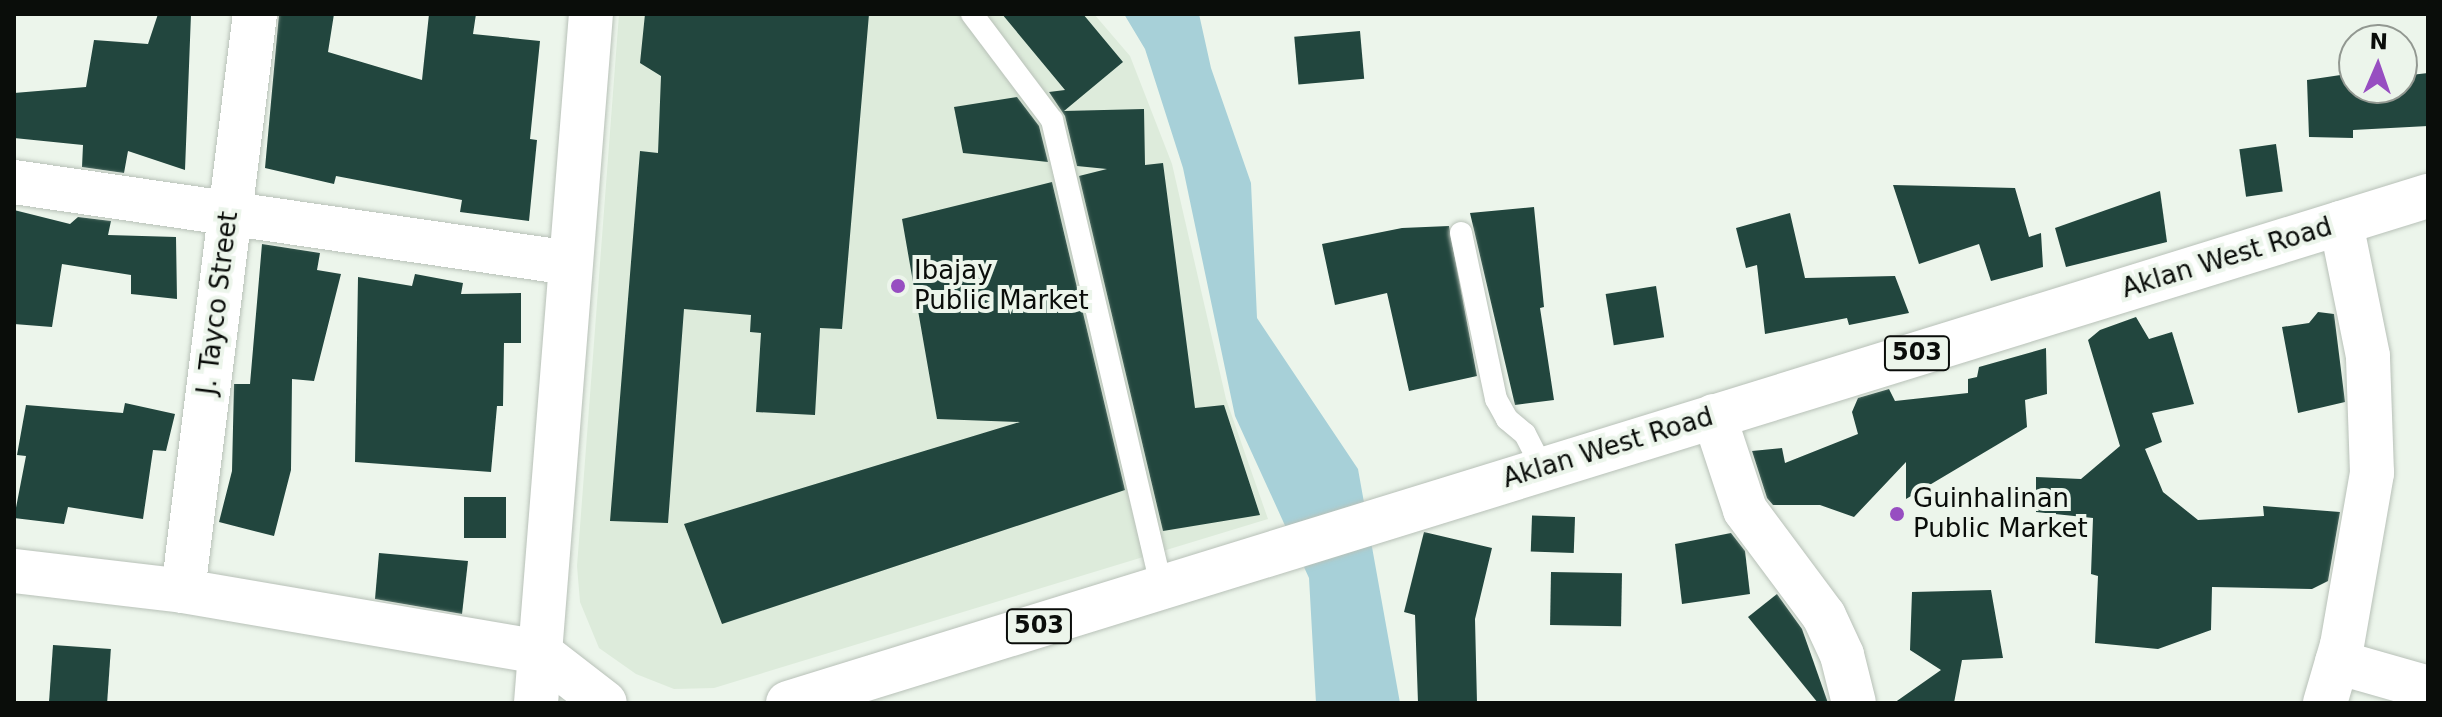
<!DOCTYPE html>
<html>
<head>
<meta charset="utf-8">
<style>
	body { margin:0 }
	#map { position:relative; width:2442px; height:717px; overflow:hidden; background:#ecf5eb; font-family:"DejaVu Sans",sans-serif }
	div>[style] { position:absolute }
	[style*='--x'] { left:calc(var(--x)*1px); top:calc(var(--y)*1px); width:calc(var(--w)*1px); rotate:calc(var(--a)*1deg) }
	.built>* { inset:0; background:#ddebdb }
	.water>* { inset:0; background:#a7d0d8 }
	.building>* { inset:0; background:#22463e; transform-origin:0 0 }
	.roads { filter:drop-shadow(0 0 2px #b8c1b8) drop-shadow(0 0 2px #b8c1b8) }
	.lane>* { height:22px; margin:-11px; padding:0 11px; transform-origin:11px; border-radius:11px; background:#fff }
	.street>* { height:44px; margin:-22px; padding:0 22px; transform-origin:22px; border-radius:22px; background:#fff }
	.secondary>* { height:44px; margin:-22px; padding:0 22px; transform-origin:22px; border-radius:22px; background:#fff }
	.primary>* { height:44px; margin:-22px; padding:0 22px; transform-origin:22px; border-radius:22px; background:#fff }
	.dots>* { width:22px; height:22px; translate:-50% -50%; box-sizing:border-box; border:4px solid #ecf5eb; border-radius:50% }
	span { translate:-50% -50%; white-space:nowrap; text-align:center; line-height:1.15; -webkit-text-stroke:8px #ecf5eb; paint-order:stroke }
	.shield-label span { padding:2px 6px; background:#ecf5eb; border:2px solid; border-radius:6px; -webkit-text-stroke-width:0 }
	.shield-label { font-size:24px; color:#0a0d0a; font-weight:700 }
	.street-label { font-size:26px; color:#0a0d0a }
	.poi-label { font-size:26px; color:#0a0d0a }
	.left { translate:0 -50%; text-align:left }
	.frame { position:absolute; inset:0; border:16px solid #0a0d0a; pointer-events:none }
	.north { position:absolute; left:2338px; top:24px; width:80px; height:80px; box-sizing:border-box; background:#ecf5eb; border:2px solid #929891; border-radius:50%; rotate:2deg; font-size:22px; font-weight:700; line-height:32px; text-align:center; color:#0a0d0a }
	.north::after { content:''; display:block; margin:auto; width:28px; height:36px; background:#974ec1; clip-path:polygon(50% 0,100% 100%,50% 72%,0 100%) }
</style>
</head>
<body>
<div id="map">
	<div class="built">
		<i style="clip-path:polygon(619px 14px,1094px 14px,1130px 56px,1172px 164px,1226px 399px,1268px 519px,714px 688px,674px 689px,636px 674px,599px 648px,580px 602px,577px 566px)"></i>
	</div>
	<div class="water">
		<i style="clip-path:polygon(1124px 14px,1199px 14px,1211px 68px,1251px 183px,1257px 318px,1358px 469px,1400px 703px,1316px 703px,1309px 578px,1235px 416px,1183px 168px,1145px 49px)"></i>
	</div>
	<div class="building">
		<i style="clip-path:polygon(158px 14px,191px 14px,185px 170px,128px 151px,124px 173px,82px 167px,83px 145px,14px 138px,14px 93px,86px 87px,94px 40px,148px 44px)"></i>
		<i style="clip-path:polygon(279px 14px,334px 14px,328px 52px,422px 80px,429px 14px,476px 14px,473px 34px,540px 41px,530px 139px,537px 140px,529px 221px,460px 212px,462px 200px,336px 176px,334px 184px,265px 168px)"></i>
		<i style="clip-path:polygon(645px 14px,869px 14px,842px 329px,820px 328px,815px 415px,756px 412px,761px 333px,750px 332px,751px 315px,684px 309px,668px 523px,610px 521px,640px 151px,658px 153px,661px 76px,640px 63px)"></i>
		<i style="clip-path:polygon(1002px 14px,1083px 14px,1123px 62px,1064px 111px,1144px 109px,1145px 165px,1163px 163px,1195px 408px,1224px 405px,1260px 515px,1163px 531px,1079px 176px,1107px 169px,1077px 166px,1065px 116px,1049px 92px,1065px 90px)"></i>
		<i style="left:1360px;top:31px;width:48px;height:66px;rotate:85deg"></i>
		<i style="clip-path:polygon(2354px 73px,2354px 88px,2402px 88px,2402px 76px,2428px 73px,2428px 126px,2353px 130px,2353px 138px,2309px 137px,2307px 80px)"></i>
		<i style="clip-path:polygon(1017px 97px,1039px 126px,1048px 162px,963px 153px,954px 107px)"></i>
		<i style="left:2276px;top:144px;width:48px;height:37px;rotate:82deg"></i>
		<i style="clip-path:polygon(1052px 182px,1125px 490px,722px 624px,684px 524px,1020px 422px,937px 419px,902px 219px)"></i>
		<i style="clip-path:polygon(1893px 185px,2015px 188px,2029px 237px,2041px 233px,2043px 267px,1991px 281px,1979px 244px,1919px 264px)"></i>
		<i style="clip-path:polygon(2160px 191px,2167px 242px,2066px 267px,2055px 228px)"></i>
		<i style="clip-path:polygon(1534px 207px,1544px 307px,1540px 308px,1554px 400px,1515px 405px,1470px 213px)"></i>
		<i style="clip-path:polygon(14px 210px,70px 224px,78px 217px,111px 221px,108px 235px,176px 237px,177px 299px,131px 294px,131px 275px,62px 264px,52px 327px,14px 324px)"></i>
		<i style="clip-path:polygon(1790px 213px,1805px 278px,1895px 276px,1909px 313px,1849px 325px,1847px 318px,1765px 334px,1757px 265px,1746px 268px,1736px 228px)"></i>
		<i style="clip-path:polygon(1449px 226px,1477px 376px,1409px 391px,1387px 293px,1335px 305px,1322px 244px,1402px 228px)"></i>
		<i style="clip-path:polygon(262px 244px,320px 253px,317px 270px,341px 274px,314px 381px,292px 379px,291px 470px,274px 536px,219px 522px,232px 471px,234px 384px,250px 384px)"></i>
		<i style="clip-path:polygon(415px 274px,463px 283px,461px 294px,521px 293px,521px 343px,504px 343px,503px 406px,497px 406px,491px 472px,355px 462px,358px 277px,412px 286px)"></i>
		<i style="left:1656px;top:286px;width:52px;height:51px;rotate:81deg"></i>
		<i style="clip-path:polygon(2318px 312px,2334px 314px,2345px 402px,2298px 413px,2282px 327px,2309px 323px)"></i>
		<i style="clip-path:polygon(2136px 317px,2149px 339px,2172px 332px,2194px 404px,2152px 413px,2162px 442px,2145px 449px,2163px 492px,2198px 520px,2264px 516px,2263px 506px,2340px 512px,2328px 581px,2312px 589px,2212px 587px,2211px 630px,2158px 649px,2095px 643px,2098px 576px,2091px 574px,2093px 518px,2036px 512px,2036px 477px,2081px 479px,2120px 446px,2088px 340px,2100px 330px)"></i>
		<i style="clip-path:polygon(2046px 348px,2047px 394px,2025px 400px,2027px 427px,1906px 499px,1906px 462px,1854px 517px,1820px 505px,1773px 505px,1767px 498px,1752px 451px,1782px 448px,1785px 463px,1858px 434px,1852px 412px,1858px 398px,1889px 389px,1895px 401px,1968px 393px,1968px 379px,1977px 377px,1979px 367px)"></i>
		<i style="clip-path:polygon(125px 403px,175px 414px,166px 451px,153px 450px,143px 519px,68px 507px,64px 524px,14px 518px,26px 456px,17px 455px,26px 405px,123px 413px)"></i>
		<i style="left:464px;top:497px;width:42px;height:41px"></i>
		<i style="left:1575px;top:517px;width:36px;height:43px;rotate:92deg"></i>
		<i style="clip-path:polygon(1424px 532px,1492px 548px,1475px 619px,1477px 703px,1418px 703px,1415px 615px,1404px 612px)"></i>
		<i style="clip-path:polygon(1731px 533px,1745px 551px,1750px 594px,1682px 604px,1675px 544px)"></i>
		<i style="clip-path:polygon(379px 553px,468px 561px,462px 614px,375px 599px)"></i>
		<i style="left:1551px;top:572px;width:71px;height:53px;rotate:1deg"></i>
		<i style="clip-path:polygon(1991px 590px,2003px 658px,1962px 660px,1954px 703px,1894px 703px,1941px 670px,1910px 650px,1912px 592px)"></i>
		<i style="clip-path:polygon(1777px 594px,1802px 629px,1828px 703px,1818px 703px,1748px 617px)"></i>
		<i style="left:53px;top:645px;width:58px;height:58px;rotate:4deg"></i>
	</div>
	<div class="roads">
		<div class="lane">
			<i style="--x:972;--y:14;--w:133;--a:53"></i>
			<i style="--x:1052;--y:120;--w:481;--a:76.8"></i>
			<i style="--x:1461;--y:233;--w:170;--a:78.1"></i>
			<i style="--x:1496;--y:399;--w:23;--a:61"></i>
			<i style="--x:1507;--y:419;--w:23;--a:40"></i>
			<i style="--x:1525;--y:434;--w:38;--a:63"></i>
		</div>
		<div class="street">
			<i style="--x:14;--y:182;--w:562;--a:8.29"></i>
			<i style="--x:1714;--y:416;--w:99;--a:71.7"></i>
			<i style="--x:1745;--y:510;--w:132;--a:53.3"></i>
			<i style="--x:1824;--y:616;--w:43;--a:65.2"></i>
			<i style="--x:1842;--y:655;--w:49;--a:76"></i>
			<i style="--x:14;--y:571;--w:170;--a:6.7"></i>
			<i style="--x:183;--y:591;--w:361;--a:9.7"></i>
			<i style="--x:183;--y:591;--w:581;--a:-82.89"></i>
			<i style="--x:2337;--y:662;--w:95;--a:15.9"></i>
			<i style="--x:2325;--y:703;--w:60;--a:-73.7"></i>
			<i style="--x:2342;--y:645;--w:175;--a:-80.1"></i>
			<i style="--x:2372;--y:473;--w:117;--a:-92"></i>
			<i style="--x:2368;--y:356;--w:136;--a:-101.5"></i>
		</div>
		<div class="secondary">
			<i style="--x:539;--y:652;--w:83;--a:37.7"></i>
			<i style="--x:536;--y:703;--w:691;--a:-85.44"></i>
		</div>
		<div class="primary">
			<i style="--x:788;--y:703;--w:1717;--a:-17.18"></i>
		</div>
	</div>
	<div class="dots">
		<i style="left:898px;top:286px;background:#974ec1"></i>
		<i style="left:1897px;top:514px;background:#974ec1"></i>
	</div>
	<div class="shield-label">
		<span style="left:1917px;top:353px">503</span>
		<span style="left:1039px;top:626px">503</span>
	</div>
	<div class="street-label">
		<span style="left:2227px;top:258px;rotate:-17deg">Aklan West Road</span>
		<span style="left:218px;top:303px;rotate:-83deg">J. Tayco Street</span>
		<span style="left:1608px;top:448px;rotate:-17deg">Aklan West Road</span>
	</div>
	<div class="poi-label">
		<span class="left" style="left:914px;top:286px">Ibajay<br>Public Market</span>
		<span class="left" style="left:1913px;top:514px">Guinhalinan<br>Public Market</span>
	</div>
	<div class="frame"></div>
	<div class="north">N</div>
</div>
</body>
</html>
